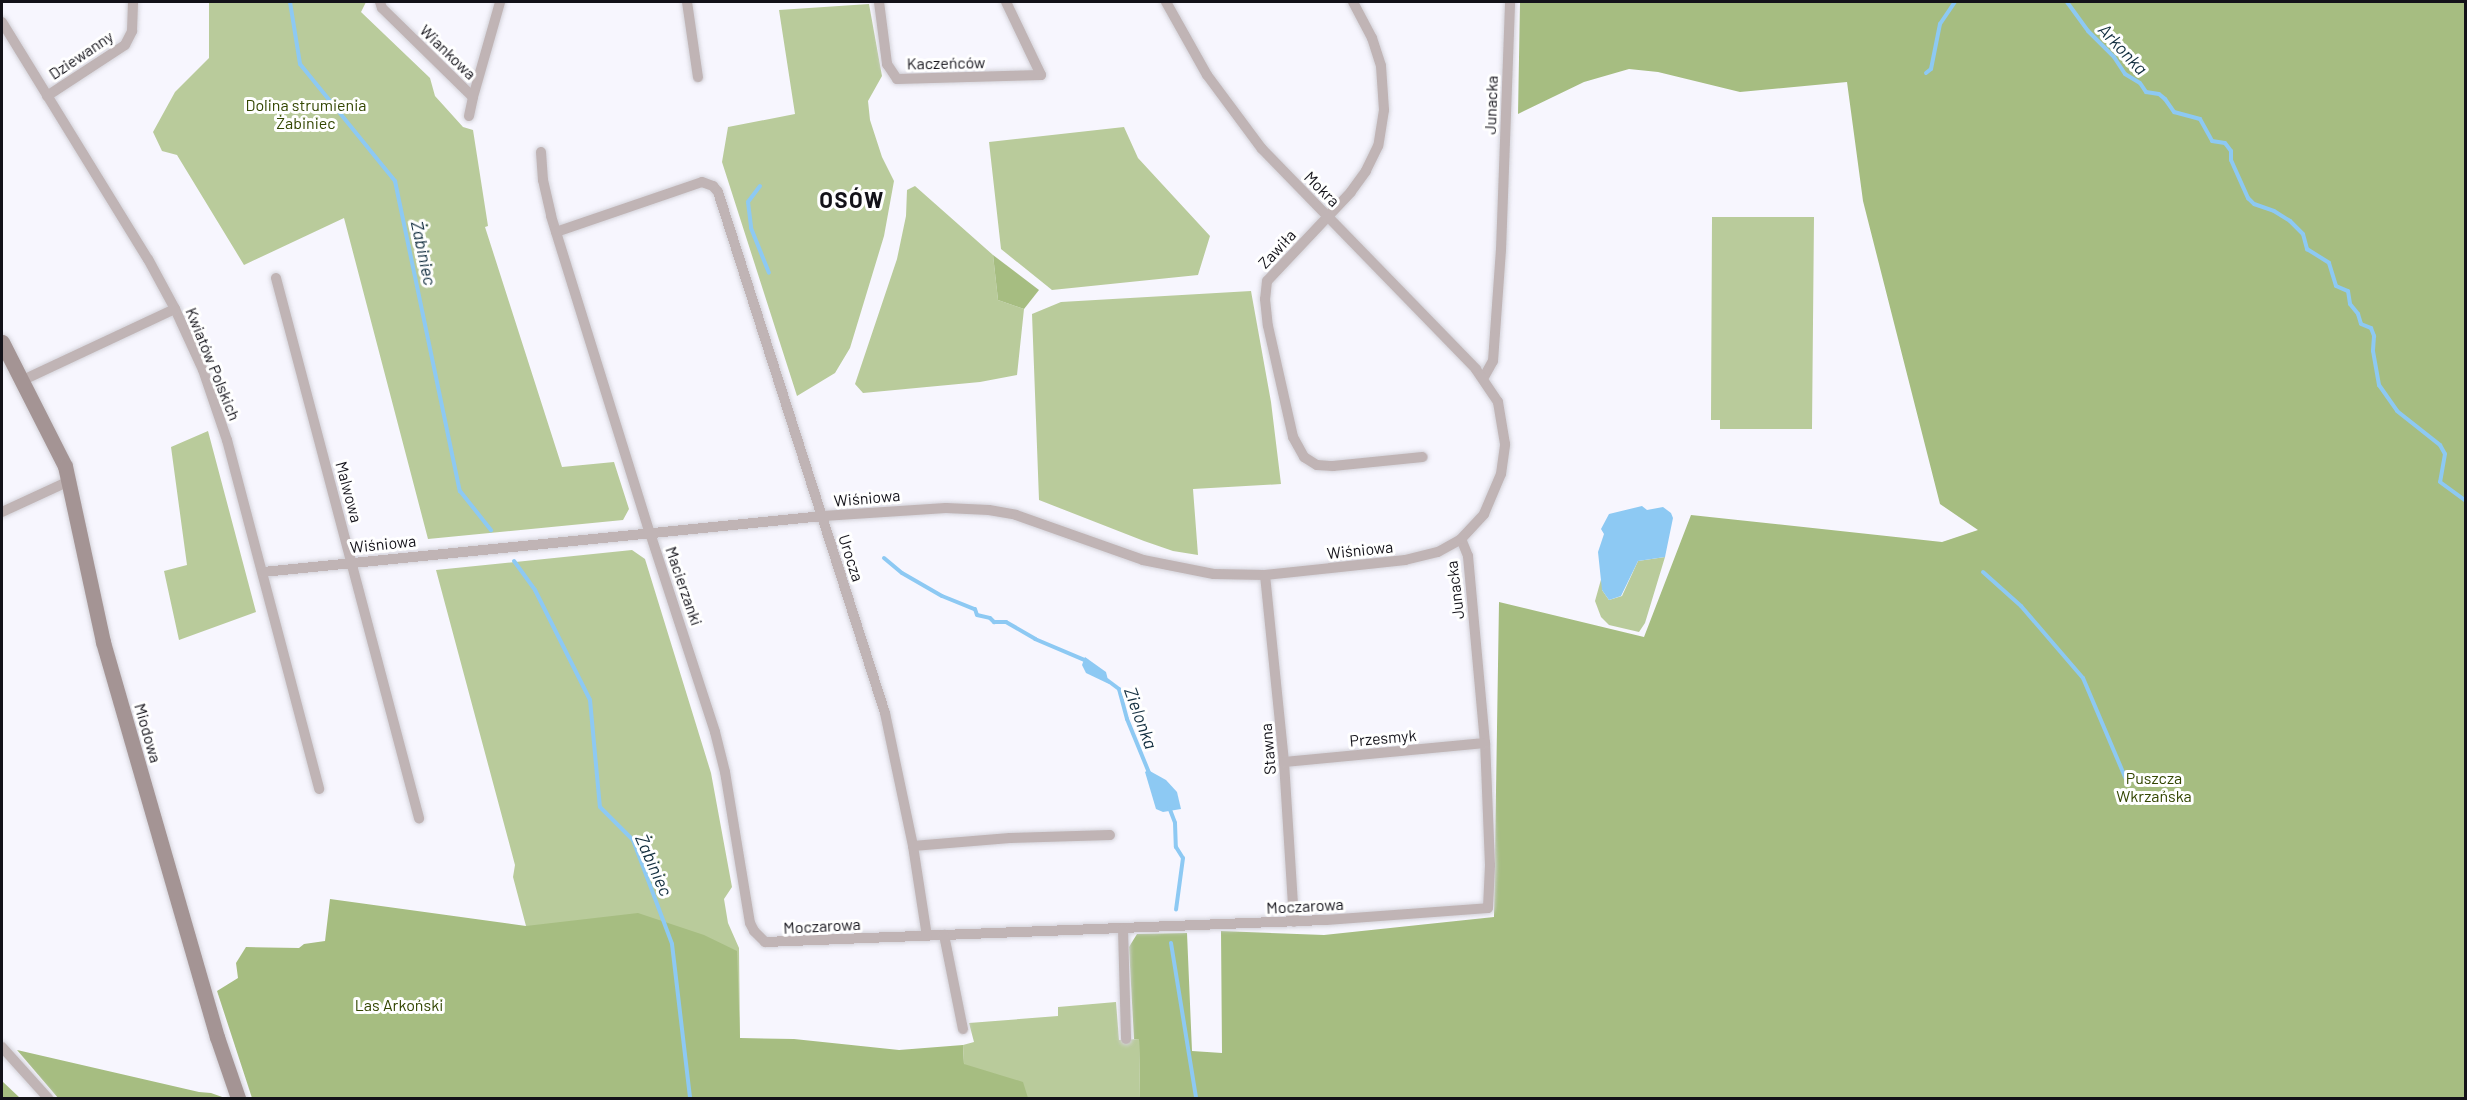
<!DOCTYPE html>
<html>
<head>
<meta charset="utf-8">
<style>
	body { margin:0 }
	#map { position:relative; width:2467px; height:1100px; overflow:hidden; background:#f7f6fe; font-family:Barlow,sans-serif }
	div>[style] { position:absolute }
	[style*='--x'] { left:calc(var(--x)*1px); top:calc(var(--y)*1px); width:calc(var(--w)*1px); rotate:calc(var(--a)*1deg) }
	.green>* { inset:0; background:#b9cb9b }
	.forest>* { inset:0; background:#a6bd81 }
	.water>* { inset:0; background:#8dc9f3 }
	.stream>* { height:4px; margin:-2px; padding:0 2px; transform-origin:2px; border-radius:2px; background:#8dc9f3 }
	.roads { filter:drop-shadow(0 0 2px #d3d2d9) drop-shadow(0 0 2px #d3d2d9) }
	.street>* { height:10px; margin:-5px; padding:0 5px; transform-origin:5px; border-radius:5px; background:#c0b4b5 }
	.secondary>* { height:15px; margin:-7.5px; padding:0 7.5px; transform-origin:7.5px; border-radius:7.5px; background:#a49494 }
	span { translate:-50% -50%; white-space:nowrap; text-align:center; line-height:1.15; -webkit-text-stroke:6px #fff; paint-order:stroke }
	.street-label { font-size:16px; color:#131219 }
	.park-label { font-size:16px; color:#324500 }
	.water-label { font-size:18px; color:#112d3e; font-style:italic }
	.district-label { font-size:22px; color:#131219; font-weight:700; letter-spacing:1.5px }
	.frame { position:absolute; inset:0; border:3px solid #131219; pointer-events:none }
</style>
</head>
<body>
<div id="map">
	<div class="green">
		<i style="clip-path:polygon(209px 2px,366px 2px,361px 12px,430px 78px,435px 96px,463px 127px,473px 130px,488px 226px,485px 227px,562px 467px,614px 462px,629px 509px,623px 520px,428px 539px,344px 218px,244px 265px,177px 155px,162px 151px,153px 132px,175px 92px,209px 58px)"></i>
		<i style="clip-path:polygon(869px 4px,882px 76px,868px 101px,870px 120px,882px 157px,894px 181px,884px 236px,850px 348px,835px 373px,797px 396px,722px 162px,728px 127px,795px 114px,779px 10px)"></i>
		<i style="clip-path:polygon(1124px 127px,1138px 158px,1210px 236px,1198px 275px,1052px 290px,1001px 249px,989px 142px)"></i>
		<i style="clip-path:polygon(915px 186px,993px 255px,998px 300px,1024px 309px,1017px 375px,980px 382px,863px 393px,855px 384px,897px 259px,906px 216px,907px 190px)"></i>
		<i style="clip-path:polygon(1712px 217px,1814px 217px,1812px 429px,1720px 429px,1720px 420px,1711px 420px)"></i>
		<i style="clip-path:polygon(1251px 291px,1271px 402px,1281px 484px,1193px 489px,1198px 555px,1173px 551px,1144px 541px,1039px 500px,1032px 314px,1061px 302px)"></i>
		<i style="clip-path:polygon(208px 431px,256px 612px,179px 640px,164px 571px,187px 565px,171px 447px)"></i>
		<i style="clip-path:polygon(632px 550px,645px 559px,711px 773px,732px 887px,724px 899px,728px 923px,739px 948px,740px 1038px,526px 926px,513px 877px,515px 865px,436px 570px)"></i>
		<i style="clip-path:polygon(1665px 557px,1645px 623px,1639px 632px,1609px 625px,1601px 617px,1595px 601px,1602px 576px,1602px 590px,1609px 600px,1622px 596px,1638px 561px)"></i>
		<i style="clip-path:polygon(1116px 1002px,1119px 1040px,1139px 1039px,1140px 1098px,966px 1098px,963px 1045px,974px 1042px,969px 1023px,1058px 1016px,1058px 1007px)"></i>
	</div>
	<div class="forest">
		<i style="clip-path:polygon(1520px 2px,2465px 2px,2465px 1098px,1140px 1098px,1139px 1039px,1134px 1039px,1129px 947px,1137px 934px,1187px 933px,1192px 1051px,1222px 1053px,1221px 931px,1324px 935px,1494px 917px,1499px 602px,1644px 637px,1691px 515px,1942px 542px,1978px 530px,1940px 504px,1863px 201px,1847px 82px,1740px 92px,1658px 72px,1629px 69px,1584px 82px,1518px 114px)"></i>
		<i style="clip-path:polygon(993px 255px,1039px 290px,1024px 309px,998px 300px)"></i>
		<i style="clip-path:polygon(330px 899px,526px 926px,638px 913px,704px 935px,737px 951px,740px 1038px,794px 1039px,899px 1050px,963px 1045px,964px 1064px,1023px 1082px,1028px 1098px,252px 1098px,217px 991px,238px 978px,236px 963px,246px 947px,299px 948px,304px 944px,325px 941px)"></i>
		<i style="clip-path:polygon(17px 1050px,199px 1092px,211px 1093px,225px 1098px,58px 1098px)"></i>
		<i style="clip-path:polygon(2px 1081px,20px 1098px,2px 1098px)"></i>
	</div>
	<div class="water">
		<i style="clip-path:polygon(1642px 506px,1647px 510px,1663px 507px,1671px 513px,1673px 518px,1665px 557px,1638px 561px,1621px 596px,1609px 600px,1602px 590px,1598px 552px,1604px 534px,1601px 529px,1609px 514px)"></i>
		<i style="clip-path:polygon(1085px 657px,1106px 672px,1109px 684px,1086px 673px,1082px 665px)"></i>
		<i style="clip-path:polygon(1148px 770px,1166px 780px,1177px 792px,1181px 809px,1163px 812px,1156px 809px,1145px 772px)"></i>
	</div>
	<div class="stream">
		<i style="--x:290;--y:2;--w:63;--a:80.8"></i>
		<i style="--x:300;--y:64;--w:151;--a:50.9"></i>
		<i style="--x:395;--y:181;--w:317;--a:78.2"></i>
		<i style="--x:460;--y:491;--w:50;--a:51.5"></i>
		<i style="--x:2067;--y:2;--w:36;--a:54"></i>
		<i style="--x:2088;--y:31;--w:37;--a:45"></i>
		<i style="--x:2114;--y:57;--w:20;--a:57"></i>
		<i style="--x:2125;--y:74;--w:17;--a:31"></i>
		<i style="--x:2140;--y:83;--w:11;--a:56"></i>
		<i style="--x:2146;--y:92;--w:13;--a:9"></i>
		<i style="--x:2159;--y:94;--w:8;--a:40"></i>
		<i style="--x:2165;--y:99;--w:16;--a:55"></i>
		<i style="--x:2174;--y:112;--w:27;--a:15"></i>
		<i style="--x:2200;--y:119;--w:25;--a:61"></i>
		<i style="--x:2212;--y:141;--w:13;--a:9"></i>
		<i style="--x:2225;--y:143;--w:10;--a:53"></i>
		<i style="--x:2231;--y:151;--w:9;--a:90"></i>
		<i style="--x:2231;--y:160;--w:42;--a:65.9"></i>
		<i style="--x:2248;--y:198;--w:8;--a:45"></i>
		<i style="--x:2254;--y:204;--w:21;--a:19"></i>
		<i style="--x:2274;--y:211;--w:19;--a:32"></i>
		<i style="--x:2290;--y:221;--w:18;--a:45"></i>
		<i style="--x:2303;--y:234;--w:16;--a:75"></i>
		<i style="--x:2307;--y:249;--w:26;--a:32"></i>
		<i style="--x:2329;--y:263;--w:24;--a:73"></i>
		<i style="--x:2336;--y:286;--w:13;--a:23"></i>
		<i style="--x:2348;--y:291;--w:13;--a:81"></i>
		<i style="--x:2350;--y:304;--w:13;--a:51"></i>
		<i style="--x:2358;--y:314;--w:10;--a:73"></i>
		<i style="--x:2361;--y:324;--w:11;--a:22"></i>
		<i style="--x:2371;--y:328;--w:9;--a:69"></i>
		<i style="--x:2374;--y:336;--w:15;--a:94"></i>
		<i style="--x:2373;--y:351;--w:35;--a:80"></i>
		<i style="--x:2379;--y:385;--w:32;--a:55"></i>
		<i style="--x:2397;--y:411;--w:55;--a:38.3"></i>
		<i style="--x:2440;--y:445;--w:10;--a:61"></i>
		<i style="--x:2445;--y:454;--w:28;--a:100"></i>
		<i style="--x:2440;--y:482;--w:32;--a:36"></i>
		<i style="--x:1926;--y:73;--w:6;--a:-39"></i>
		<i style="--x:1931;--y:69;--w:46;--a:-78.7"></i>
		<i style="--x:1940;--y:24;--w:27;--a:-56"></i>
		<i style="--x:760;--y:186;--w:20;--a:127"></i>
		<i style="--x:748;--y:202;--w:26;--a:83"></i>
		<i style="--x:751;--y:228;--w:48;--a:68.2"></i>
		<i style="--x:884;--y:558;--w:23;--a:40"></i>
		<i style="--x:902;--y:573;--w:46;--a:29.9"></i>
		<i style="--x:942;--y:596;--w:35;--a:22"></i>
		<i style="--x:975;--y:609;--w:6;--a:72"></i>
		<i style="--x:977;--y:615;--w:13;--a:13"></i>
		<i style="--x:990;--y:618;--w:6;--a:45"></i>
		<i style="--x:994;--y:622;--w:12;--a:0"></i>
		<i style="--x:1006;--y:622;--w:34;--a:30"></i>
		<i style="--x:1035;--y:639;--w:56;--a:22.9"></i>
		<i style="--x:514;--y:561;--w:36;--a:54"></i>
		<i style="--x:535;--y:590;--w:123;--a:63.4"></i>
		<i style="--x:590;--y:700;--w:107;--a:84.7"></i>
		<i style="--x:600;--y:807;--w:47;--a:45"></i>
		<i style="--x:633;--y:840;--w:111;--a:69.4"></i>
		<i style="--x:672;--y:944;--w:155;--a:83.3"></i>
		<i style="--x:1983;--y:572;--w:51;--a:41.8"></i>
		<i style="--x:2021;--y:606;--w:95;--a:49.3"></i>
		<i style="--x:2083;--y:678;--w:108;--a:67"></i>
		<i style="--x:1107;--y:680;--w:15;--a:37"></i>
		<i style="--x:1119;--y:689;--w:31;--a:75"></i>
		<i style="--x:1127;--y:719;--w:61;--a:67.7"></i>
		<i style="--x:1169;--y:807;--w:17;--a:69"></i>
		<i style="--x:1175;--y:823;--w:24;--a:88"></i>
		<i style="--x:1176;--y:847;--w:13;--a:58"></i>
		<i style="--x:1183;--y:858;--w:52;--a:97.7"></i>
		<i style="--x:1171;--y:943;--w:157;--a:80.8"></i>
	</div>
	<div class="roads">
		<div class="street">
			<i style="--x:380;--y:2;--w:6;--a:72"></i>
			<i style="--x:382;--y:8;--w:127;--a:44.4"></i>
			<i style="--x:473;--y:97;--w:99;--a:-74.1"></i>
			<i style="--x:687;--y:2;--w:76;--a:81.7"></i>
			<i style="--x:879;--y:2;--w:63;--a:82.6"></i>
			<i style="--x:887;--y:64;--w:18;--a:56"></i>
			<i style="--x:897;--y:79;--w:144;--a:-1.6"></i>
			<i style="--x:1041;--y:75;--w:81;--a:-115.6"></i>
			<i style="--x:1353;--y:2;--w:41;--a:62.2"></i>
			<i style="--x:1372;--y:38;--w:29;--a:72"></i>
			<i style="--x:1381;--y:66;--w:44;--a:86.1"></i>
			<i style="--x:1384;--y:110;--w:36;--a:99"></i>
			<i style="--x:1378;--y:146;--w:28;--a:116"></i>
			<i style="--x:1366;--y:171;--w:26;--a:126"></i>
			<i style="--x:1351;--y:192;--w:122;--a:133.3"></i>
			<i style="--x:1267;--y:281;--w:18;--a:96"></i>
			<i style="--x:1265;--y:299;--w:27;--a:84"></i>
			<i style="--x:1268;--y:326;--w:114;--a:77.3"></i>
			<i style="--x:1293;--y:437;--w:23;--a:61"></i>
			<i style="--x:1304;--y:457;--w:15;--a:32"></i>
			<i style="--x:1317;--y:465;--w:16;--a:4"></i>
			<i style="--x:1333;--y:466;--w:90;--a:-5.7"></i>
			<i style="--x:2;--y:22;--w:278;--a:58.4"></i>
			<i style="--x:148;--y:259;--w:57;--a:61.6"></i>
			<i style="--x:175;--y:309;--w:67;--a:65.3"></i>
			<i style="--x:203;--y:370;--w:74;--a:71.1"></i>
			<i style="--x:227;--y:440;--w:361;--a:75.2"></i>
			<i style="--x:47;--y:96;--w:93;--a:-33.2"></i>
			<i style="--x:125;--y:45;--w:16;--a:-63"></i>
			<i style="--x:132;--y:31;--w:29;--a:-88"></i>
			<i style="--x:469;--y:116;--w:19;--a:-78"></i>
			<i style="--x:541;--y:152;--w:28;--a:86"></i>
			<i style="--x:543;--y:180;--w:37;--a:77"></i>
			<i style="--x:551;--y:216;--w:332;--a:72.7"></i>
			<i style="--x:650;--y:533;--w:209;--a:71.9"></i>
			<i style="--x:715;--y:732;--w:41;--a:76"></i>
			<i style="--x:725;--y:772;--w:153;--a:80.6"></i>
			<i style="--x:750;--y:923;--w:9;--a:63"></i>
			<i style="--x:754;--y:931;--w:16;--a:45"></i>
			<i style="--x:765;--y:942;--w:561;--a:-2.25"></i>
			<i style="--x:1326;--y:920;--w:162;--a:-4.2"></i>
			<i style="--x:1488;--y:908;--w:43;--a:-87.3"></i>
			<i style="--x:1490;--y:865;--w:122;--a:-92.3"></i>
			<i style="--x:1485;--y:743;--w:188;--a:-95.2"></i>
			<i style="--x:1468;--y:556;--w:18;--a:-112"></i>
			<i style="--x:556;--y:232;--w:154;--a:-18.9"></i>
			<i style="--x:702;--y:182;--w:12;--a:20"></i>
			<i style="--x:713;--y:186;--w:8;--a:50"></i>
			<i style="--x:718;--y:192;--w:547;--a:72.23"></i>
			<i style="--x:885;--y:713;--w:136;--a:78.1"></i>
			<i style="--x:913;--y:846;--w:91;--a:81.2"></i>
			<i style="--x:276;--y:278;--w:559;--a:75.17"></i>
			<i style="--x:1484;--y:377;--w:18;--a:-61"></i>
			<i style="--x:1493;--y:361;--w:111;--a:-85.9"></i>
			<i style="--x:1501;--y:250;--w:248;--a:-87.9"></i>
			<i style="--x:21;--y:381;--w:170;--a:-25.1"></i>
			<i style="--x:2;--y:512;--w:74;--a:-24.8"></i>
			<i style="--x:263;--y:572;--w:563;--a:-5.71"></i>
			<i style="--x:823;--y:516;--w:123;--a:-3.7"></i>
			<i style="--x:946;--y:508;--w:43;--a:2.7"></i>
			<i style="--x:989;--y:510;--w:27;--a:10"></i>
			<i style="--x:1016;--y:515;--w:135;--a:19.5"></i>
			<i style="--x:1143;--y:560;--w:72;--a:11.2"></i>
			<i style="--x:1214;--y:574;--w:51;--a:1.1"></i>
			<i style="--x:1265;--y:575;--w:141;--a:-6.1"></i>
			<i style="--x:1405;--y:560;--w:34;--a:-14"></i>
			<i style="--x:1438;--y:552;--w:26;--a:-29"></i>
			<i style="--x:1461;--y:539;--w:34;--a:-47"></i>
			<i style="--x:1484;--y:514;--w:43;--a:-67"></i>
			<i style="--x:1501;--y:474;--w:30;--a:-82"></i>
			<i style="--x:1505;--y:444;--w:43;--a:-99.5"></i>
			<i style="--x:1498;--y:402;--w:40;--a:-124"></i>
			<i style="--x:1476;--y:369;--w:307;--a:-134.2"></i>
			<i style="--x:1262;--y:149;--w:92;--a:-126.6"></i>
			<i style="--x:1207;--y:75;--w:84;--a:-119.3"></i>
			<i style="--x:1265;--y:575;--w:188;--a:84.2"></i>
			<i style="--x:1284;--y:762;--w:160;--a:86.4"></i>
			<i style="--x:1284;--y:762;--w:202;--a:-5.4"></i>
			<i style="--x:913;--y:846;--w:97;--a:-4.7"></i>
			<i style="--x:1010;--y:838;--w:100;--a:-1.7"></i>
			<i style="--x:1123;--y:929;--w:110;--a:88.4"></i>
			<i style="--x:944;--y:935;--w:96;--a:78.6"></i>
			<i style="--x:2;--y:1047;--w:69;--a:48"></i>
		</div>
		<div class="secondary">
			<i style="--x:2;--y:342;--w:139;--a:63.1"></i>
			<i style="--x:65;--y:466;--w:180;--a:77.8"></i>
			<i style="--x:103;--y:642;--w:411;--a:73.9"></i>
			<i style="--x:217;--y:1037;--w:65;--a:71"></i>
		</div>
	</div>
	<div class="street-label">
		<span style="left:448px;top:52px;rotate:44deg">Wiankowa</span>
		<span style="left:81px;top:55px;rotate:-34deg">Dziewanny</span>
		<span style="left:946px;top:63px;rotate:-1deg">Kaczeńców</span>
		<span style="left:1491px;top:105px;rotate:-88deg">Junacka</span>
		<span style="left:1322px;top:189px;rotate:45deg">Mokra</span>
		<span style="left:1277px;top:249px;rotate:-47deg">Zawiła</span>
		<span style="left:213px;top:364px;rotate:68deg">Kwiatów Polskich</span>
		<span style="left:349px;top:492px;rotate:75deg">Malwowa</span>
		<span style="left:867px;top:498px;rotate:-5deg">Wiśniowa</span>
		<span style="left:383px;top:544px;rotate:-6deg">Wiśniowa</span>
		<span style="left:1360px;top:550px;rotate:-6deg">Wiśniowa</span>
		<span style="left:851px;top:558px;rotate:72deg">Urocza</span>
		<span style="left:684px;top:586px;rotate:71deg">Macierzanki</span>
		<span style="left:1455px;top:590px;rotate:-97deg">Junacka</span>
		<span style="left:148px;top:733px;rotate:74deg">Miodowa</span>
		<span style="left:1383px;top:738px;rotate:-5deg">Przesmyk</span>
		<span style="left:1268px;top:749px;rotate:-95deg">Stawna</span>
		<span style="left:1305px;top:906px;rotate:-3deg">Moczarowa</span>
		<span style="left:822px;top:926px;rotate:-3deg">Moczarowa</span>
	</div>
	<div class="park-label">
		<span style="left:306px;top:114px">Dolina strumienia<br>Żabiniec</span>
		<span style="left:2154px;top:787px">Puszcza<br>Wkrzańska</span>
		<span style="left:399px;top:1005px">Las Arkoński</span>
	</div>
	<div class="water-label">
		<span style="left:2123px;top:49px;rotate:47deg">Arkonka</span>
		<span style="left:424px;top:253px;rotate:78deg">Żabiniec</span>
		<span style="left:1141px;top:718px;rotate:70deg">Zielonka</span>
		<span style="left:654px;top:865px;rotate:66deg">Żabiniec</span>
	</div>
	<div class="district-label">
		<span style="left:852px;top:200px">OSÓW</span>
	</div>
	<div class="frame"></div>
</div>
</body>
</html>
